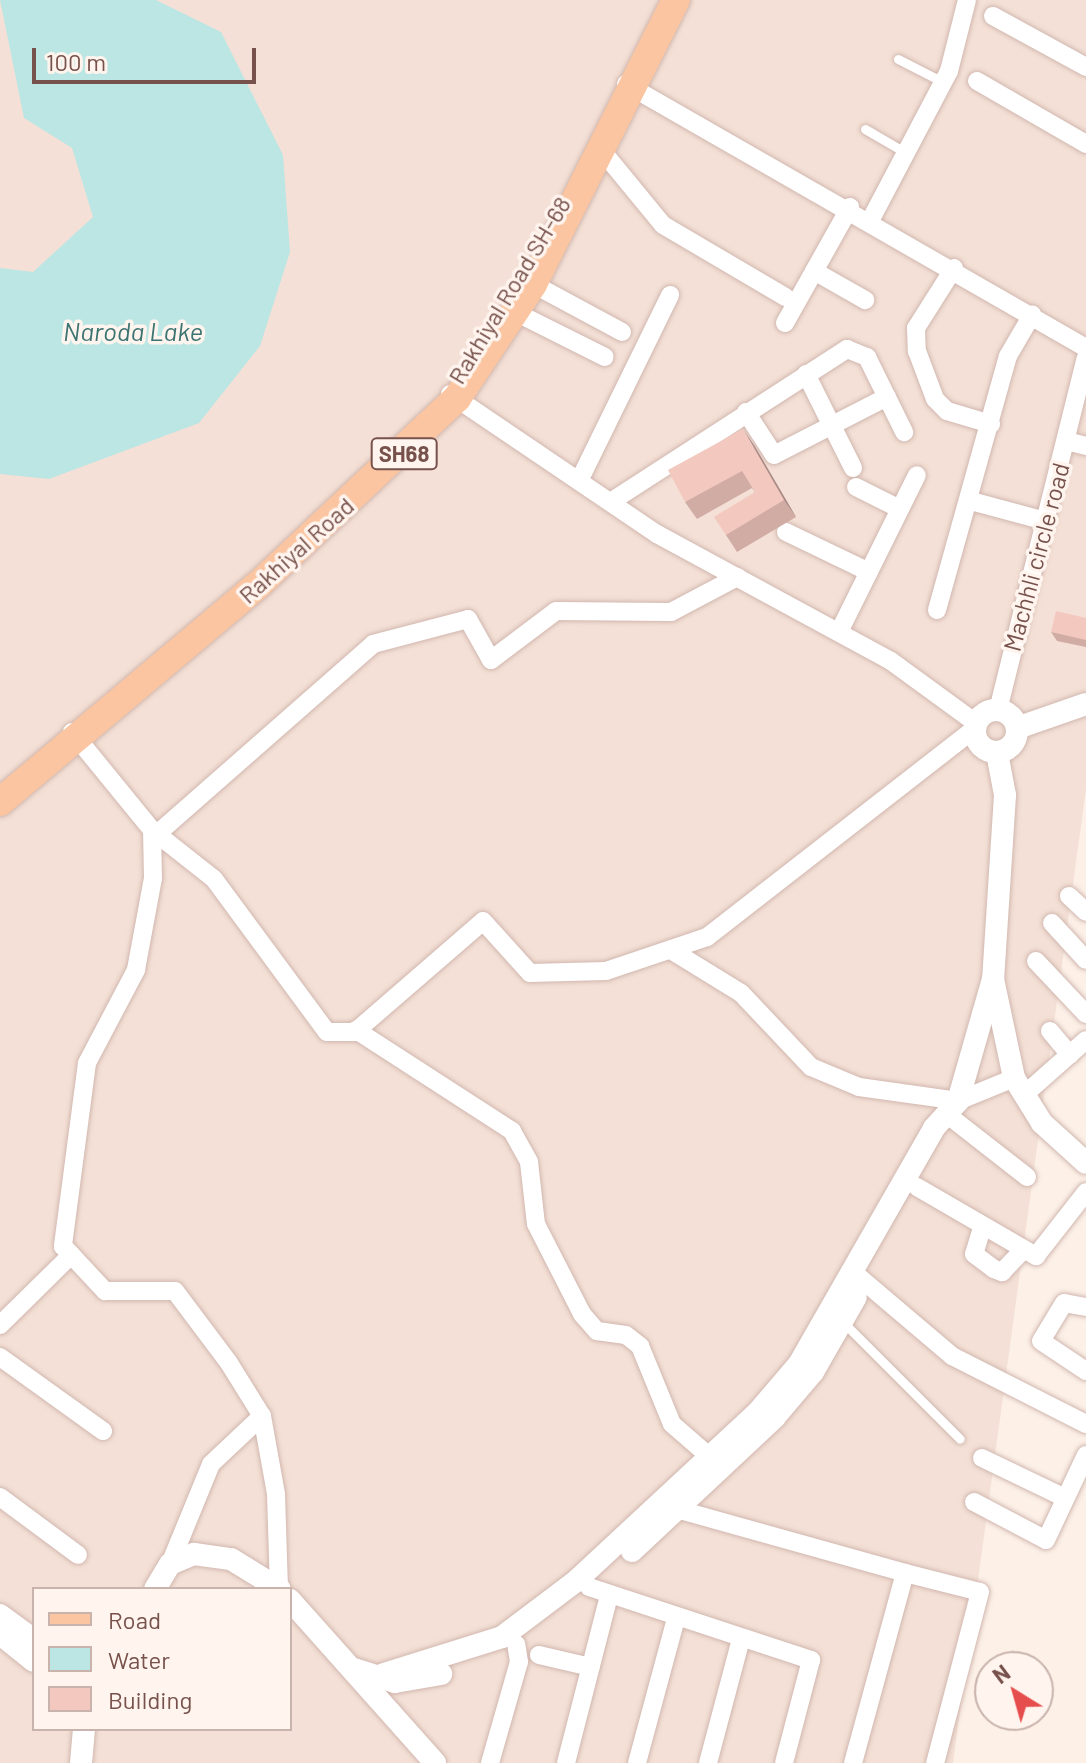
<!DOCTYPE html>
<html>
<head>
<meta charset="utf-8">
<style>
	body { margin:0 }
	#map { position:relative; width:1086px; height:1763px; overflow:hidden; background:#fcf0e7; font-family:Barlow,sans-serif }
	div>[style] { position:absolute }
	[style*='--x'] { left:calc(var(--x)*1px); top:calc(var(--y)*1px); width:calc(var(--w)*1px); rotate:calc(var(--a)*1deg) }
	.residential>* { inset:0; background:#f4e0d6 }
	.water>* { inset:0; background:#bbe6e3 }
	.roads { filter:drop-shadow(0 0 2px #d1b7af) drop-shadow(0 0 2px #d1b7af) }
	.service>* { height:9px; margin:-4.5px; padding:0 4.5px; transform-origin:4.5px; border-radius:4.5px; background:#fff }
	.minor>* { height:18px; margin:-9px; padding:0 9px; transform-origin:9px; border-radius:9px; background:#fff }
	.tertiary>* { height:22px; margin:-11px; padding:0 11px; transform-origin:11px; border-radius:11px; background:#fff }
	.tertiary>.ring { margin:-11px; padding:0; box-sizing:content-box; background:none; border:22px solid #fff; border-radius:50% }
	.primary>* { height:28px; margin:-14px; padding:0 14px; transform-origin:14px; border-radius:14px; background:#fac5a0 }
	.wall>* { inset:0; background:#d0aca4 }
	.shaded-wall>* { inset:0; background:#a98c86 }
	.building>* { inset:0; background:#f2c8bf }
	span { translate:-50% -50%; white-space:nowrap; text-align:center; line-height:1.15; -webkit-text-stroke:7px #fff4ee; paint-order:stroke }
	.shield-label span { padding:2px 6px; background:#fff4ee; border:2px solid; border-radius:6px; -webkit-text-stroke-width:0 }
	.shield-label { font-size:22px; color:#77514b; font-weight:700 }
	.street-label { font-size:24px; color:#77514b }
	.water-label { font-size:26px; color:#3c7472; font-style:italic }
	.legend { position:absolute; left:32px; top:1587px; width:260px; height:144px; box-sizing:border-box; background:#fff4ee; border:2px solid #c9b3ad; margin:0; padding:10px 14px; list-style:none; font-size:24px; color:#77514b }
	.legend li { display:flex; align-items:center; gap:16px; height:40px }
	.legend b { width:40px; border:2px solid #c9b3ad }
	.north { position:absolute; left:974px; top:1651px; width:80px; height:80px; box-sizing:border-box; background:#fff4ee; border:2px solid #c9b3ad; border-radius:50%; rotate:323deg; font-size:22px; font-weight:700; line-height:32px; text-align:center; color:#77514b }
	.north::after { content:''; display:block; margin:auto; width:28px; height:36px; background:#e64e4d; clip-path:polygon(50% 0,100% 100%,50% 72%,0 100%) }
	.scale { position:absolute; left:32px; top:48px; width:224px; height:36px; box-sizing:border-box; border:4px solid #77514b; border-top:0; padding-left:10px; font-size:24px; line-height:28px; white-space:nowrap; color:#77514b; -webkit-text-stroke:6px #fff4ee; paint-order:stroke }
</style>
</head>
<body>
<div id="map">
	<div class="residential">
		<i style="clip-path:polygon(evenodd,0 0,1086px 0,1086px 789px,953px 1763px,0 1763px,0 0,34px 1589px,290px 1589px,290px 1729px,34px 1729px,34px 1589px)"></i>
	</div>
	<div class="water">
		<i style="clip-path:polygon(0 0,156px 0,221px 32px,283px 155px,290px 252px,260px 346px,199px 423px,49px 479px,0 474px,0 268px,33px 272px,93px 217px,72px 148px,24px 118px)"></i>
	</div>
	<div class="roads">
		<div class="service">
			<i style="--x:898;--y:59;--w:51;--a:27.1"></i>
			<i style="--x:865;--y:129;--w:48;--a:30.3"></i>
			<i style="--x:843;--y:1322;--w:165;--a:45"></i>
		</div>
		<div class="minor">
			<i style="--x:993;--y:16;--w:106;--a:28.7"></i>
			<i style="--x:977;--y:81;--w:126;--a:30"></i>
			<i style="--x:626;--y:84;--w:530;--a:29.85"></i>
			<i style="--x:603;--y:152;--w:94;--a:50.6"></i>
			<i style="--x:663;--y:225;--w:142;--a:30.5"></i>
			<i style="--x:871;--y:219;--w:167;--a:-62.2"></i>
			<i style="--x:949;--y:71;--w:73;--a:-75.8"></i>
			<i style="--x:954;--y:268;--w:71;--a:122.3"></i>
			<i style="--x:916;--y:328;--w:23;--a:88"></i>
			<i style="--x:917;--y:351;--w:51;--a:69.4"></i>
			<i style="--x:935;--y:399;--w:17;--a:45"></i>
			<i style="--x:947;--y:411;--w:46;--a:16.5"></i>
			<i style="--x:814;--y:271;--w:59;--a:29.6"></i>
			<i style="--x:533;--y:284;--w:101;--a:28.3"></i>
			<i style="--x:517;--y:313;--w:98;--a:26.6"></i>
			<i style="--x:785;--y:323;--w:133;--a:-60.7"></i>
			<i style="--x:806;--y:374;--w:105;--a:63.4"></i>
			<i style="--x:450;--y:394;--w:250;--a:34.1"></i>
			<i style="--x:657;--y:534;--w:266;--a:28.5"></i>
			<i style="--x:891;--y:661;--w:105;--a:36.1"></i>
			<i style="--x:746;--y:412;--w:51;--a:56.9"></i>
			<i style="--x:774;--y:455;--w:127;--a:-27.2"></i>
			<i style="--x:1066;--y:441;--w:21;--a:14"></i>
			<i style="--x:580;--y:479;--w:205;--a:-63.9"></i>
			<i style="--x:856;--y:487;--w:49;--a:26.6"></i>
			<i style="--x:612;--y:501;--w:280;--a:-32.9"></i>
			<i style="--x:847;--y:349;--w:22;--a:22"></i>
			<i style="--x:867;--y:357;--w:84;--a:63.7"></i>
			<i style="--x:971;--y:501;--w:77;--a:15.1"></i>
			<i style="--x:786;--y:532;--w:92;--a:25.7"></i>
			<i style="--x:937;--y:610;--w:264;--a:-74.4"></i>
			<i style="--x:1008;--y:356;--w:48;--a:-59.7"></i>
			<i style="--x:839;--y:632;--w:175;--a:-63.6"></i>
			<i style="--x:998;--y:710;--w:363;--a:-76"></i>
			<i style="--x:72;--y:732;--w:127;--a:50.8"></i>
			<i style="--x:152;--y:830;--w:79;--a:38.3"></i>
			<i style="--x:214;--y:879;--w:190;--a:53.6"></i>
			<i style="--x:327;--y:1032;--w:28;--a:0"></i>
			<i style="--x:355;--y:1032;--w:169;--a:-40.9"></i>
			<i style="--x:483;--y:921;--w:70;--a:47.9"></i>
			<i style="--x:530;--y:973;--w:76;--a:-1.5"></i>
			<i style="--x:606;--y:971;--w:107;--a:-18.6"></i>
			<i style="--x:707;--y:937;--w:340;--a:-37.9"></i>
			<i style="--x:152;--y:830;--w:48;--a:88.8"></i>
			<i style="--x:153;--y:878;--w:94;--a:100.5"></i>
			<i style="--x:136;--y:970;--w:105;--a:117.8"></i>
			<i style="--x:87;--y:1063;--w:185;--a:97.5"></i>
			<i style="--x:63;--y:1246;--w:62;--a:47"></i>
			<i style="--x:105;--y:1291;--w:70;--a:0"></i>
			<i style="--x:175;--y:1291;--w:90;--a:53.1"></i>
			<i style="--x:229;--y:1363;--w:62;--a:58.1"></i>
			<i style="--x:262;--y:1416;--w:79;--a:79.8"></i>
			<i style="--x:276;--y:1494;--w:94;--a:88.2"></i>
			<i style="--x:157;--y:834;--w:288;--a:-41.3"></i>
			<i style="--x:373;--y:644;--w:98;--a:-14.7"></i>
			<i style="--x:468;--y:619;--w:47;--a:60.7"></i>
			<i style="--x:491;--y:660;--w:81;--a:-37"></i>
			<i style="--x:556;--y:611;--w:115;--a:0.5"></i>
			<i style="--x:671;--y:612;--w:75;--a:-27.9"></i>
			<i style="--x:1069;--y:896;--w:23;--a:43"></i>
			<i style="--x:1052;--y:923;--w:50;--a:47.4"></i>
			<i style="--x:671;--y:950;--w:82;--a:31.6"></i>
			<i style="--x:741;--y:993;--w:102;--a:46.6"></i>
			<i style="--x:811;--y:1067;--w:52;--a:22.6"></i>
			<i style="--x:859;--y:1087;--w:100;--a:8"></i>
			<i style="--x:958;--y:1101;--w:61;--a:-22.3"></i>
			<i style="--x:1036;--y:961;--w:73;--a:46.7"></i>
			<i style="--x:356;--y:1030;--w:186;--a:32.9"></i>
			<i style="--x:512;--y:1131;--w:35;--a:61"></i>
			<i style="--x:529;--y:1162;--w:62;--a:83.6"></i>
			<i style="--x:536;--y:1224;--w:101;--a:62.9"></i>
			<i style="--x:582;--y:1314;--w:23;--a:49"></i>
			<i style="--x:597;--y:1331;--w:29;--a:8"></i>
			<i style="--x:626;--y:1335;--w:18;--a:38"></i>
			<i style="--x:640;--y:1346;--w:84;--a:67.7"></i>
			<i style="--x:672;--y:1424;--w:61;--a:41"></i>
			<i style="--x:1050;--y:1031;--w:31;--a:50"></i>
			<i style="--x:1025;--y:1094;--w:81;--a:-41.5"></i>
			<i style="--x:949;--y:1116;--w:99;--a:38"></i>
			<i style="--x:917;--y:1187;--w:138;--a:30.1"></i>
			<i style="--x:1036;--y:1256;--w:81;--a:-52"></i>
			<i style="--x:982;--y:1228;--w:27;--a:107"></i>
			<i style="--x:974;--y:1254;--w:25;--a:37"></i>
			<i style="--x:994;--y:1269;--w:9;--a:21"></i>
			<i style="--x:1002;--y:1272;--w:28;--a:-46"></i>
			<i style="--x:853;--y:1272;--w:130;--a:40.3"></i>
			<i style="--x:952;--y:1356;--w:150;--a:26.9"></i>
			<i style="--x:1086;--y:1307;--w:22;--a:-170"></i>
			<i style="--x:1064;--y:1303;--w:44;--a:121.2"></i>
			<i style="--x:1041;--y:1341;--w:54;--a:33.7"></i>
			<i style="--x:0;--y:1325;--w:100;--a:-44.6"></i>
			<i style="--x:0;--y:1357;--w:127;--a:35.7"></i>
			<i style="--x:982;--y:1458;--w:92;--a:25.7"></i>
			<i style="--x:0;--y:1497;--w:97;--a:36.6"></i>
			<i style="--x:974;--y:1502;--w:81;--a:27.8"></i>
			<i style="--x:1046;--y:1540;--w:94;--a:-64.8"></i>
			<i style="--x:680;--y:1510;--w:234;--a:15.6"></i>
			<i style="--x:170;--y:1564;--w:108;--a:-67.7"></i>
			<i style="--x:211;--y:1464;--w:70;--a:-43.3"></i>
			<i style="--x:589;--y:1587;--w:234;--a:18.2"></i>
			<i style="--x:811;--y:1660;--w:106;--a:104.7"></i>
			<i style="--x:539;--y:1655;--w:53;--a:13"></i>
			<i style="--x:490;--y:1763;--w:105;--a:-74"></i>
			<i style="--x:519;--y:1662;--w:18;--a:-99"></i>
			<i style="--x:566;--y:1763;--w:172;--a:-75.6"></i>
			<i style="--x:637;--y:1763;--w:150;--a:-74.9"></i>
			<i style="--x:708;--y:1763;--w:128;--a:-75.1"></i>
			<i style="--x:853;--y:1763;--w:197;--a:-74.7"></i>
			<i style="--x:905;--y:1573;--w:77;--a:14.2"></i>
			<i style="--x:980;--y:1592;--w:177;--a:104.7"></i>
		</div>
		<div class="tertiary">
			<i class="ring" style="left:975px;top:710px;width:20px;height:20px"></i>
			<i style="--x:1017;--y:728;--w:73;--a:-19.2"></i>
			<i style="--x:997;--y:753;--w:43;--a:79.2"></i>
			<i style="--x:1005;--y:795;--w:184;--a:93.7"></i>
			<i style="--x:993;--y:979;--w:101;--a:78"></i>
			<i style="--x:1014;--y:1078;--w:53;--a:58.1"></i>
			<i style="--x:1042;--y:1123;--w:59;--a:42.3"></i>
			<i style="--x:632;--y:1551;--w:195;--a:-43.1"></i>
			<i style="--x:774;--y:1418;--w:60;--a:-49.7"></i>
			<i style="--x:813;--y:1372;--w:86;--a:-60.2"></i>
			<i style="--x:155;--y:1589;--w:29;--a:-59"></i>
			<i style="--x:170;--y:1564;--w:26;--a:-23"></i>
			<i style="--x:194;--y:1554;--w:37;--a:8"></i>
			<i style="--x:231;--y:1559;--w:57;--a:31.5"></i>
			<i style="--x:290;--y:1600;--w:218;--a:48.3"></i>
			<i style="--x:0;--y:1615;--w:42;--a:36.3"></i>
			<i style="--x:0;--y:1634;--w:43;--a:38.5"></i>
			<i style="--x:354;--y:1669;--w:43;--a:17.6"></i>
			<i style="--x:395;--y:1682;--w:47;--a:-9.9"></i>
			<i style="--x:384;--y:1674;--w:124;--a:-17.4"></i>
			<i style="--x:502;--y:1637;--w:93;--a:-37.1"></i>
			<i style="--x:576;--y:1581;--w:248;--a:-42.9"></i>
			<i style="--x:758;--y:1412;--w:63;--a:-49.5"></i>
			<i style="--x:799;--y:1364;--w:272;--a:-60.2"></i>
			<i style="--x:934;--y:1128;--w:36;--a:-48"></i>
			<i style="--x:958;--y:1101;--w:127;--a:-74"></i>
			<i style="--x:81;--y:1763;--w:34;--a:-85"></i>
		</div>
		<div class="primary">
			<i style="--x:0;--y:802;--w:337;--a:-40.1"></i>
			<i style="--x:258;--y:585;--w:273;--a:-43.2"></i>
			<i style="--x:457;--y:398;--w:137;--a:-56.3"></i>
			<i style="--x:533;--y:284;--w:318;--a:-63.3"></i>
		</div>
	</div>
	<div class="wall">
		<i style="clip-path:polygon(754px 445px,796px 517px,737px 552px,726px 535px,755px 492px,752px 488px,697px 519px,685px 502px)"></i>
		<i style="clip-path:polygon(1086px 618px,1086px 647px,1057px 641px,1051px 632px)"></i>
	</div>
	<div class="shaded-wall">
		<i style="clip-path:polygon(743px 429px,754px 445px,796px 517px,784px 500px)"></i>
	</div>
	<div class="building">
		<i style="clip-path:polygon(743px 429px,784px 500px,726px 535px,714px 517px,755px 492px,742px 471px,685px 502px,668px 470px)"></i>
		<i style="clip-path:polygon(1056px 611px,1086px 618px,1086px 640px,1051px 632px)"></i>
	</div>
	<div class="shield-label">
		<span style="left:404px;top:454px">SH68</span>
	</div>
	<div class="street-label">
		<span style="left:509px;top:290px;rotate:-59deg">Rakhiyal Road SH-68</span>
		<span style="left:296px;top:550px;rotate:-42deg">Rakhiyal Road</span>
		<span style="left:1036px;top:557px;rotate:-75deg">Machhli circle road</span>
	</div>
	<div class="water-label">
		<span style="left:133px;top:331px">Naroda Lake</span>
	</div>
	<ul class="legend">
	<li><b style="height:10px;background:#fac5a0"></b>Road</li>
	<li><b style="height:22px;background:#bbe6e3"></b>Water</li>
	<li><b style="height:22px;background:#f2c8bf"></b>Building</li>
	</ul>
	<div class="north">N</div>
	<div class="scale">100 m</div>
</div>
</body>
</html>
